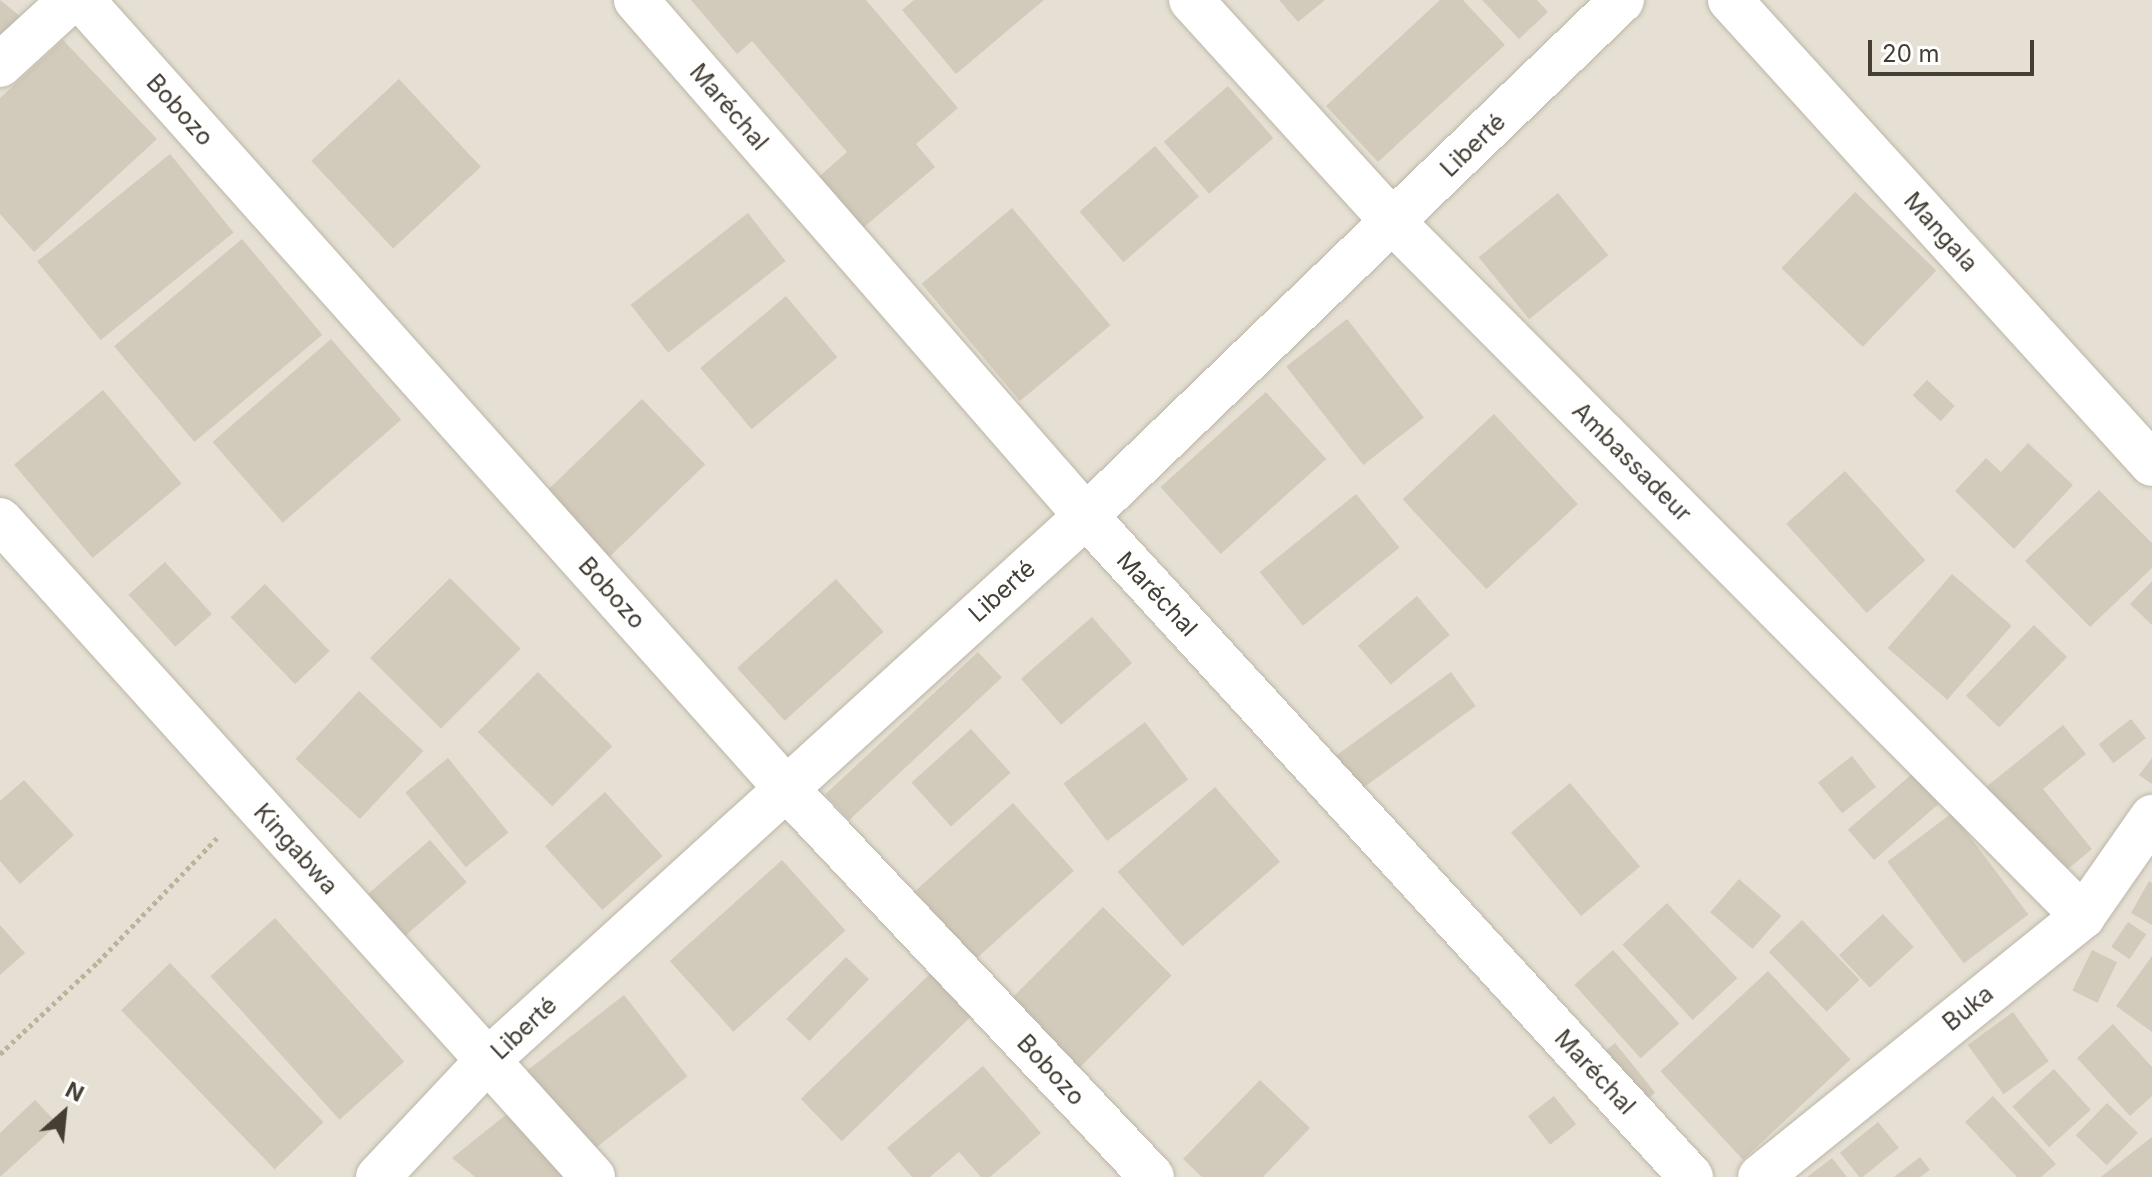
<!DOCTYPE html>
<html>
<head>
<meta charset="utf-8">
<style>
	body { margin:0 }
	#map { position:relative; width:2152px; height:1177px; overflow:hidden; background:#f2eee5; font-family:Inter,sans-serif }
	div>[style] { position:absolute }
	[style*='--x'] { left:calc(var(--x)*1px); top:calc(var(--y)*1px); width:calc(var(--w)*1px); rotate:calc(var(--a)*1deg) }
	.residential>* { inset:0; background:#e5e0d3; transform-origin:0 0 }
	.building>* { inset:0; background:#d2cabb; transform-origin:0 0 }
	.path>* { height:5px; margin-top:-2.5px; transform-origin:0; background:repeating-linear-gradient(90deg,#bdb29a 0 4px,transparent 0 8px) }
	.roads { filter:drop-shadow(0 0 2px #bcb6a8) drop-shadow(0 0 2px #bcb6a8) }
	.minor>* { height:44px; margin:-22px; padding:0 22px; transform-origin:22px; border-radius:22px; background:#fff }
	span { translate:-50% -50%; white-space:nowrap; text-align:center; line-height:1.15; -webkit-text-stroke:6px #fff; paint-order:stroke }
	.street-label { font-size:24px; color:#443e35 }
	.north { position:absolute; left:24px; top:1073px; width:80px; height:80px; -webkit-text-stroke:6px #fff; paint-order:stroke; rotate:27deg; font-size:22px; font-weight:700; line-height:32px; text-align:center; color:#443e35 }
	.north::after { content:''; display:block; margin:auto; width:28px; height:36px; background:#443e35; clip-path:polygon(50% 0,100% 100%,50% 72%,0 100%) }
	.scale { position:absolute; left:1868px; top:40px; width:166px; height:36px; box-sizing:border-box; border:4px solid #443e35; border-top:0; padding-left:10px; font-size:24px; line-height:28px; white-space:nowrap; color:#443e35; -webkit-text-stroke:6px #fff; paint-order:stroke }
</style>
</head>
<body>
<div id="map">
	<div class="residential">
		<i style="left:0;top:0;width:2152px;height:1177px"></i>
	</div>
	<div class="building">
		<i style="clip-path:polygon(0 0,21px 17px,0 36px)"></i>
		<i style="clip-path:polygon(691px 0,866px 0,958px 108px,916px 144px,935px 167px,857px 233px,813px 182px,847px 152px,752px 41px,737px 54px)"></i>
		<i style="clip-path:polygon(914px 0,1044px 0,956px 74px,902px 10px)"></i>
		<i style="clip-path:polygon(1279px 0,1325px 0,1298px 22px)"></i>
		<i style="clip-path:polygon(1440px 0,1463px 0,1505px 45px,1378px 162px,1326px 106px)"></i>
		<i style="clip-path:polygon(1482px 0,1537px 0,1548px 12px,1519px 39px)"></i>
		<i style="clip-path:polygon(63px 40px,157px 139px,34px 252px,0 214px,0 98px)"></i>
		<i style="left:399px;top:79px;width:120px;height:120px;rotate:47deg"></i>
		<i style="left:1228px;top:86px;width:69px;height:85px;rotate:49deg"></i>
		<i style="left:1155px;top:146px;width:67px;height:100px;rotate:49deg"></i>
		<i style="left:170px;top:154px;width:101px;height:171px;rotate:51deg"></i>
		<i style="left:1855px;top:192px;width:113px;height:106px;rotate:44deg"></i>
		<i style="left:1558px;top:193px;width:80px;height:102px;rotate:51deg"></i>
		<i style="left:1012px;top:208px;width:153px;height:118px;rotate:50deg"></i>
		<i style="left:748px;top:213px;width:61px;height:149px;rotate:52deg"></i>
		<i style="left:242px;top:239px;width:125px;height:167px;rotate:50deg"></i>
		<i style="left:786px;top:296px;width:80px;height:112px;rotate:50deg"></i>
		<i style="left:1347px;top:319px;width:125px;height:77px;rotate:52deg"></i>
		<i style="left:331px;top:339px;width:107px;height:157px;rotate:49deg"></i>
		<i style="left:1927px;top:380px;width:38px;height:21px;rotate:43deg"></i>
		<i style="left:103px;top:390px;width:122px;height:116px;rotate:50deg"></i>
		<i style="left:1266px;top:392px;width:90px;height:142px;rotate:48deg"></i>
		<i style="left:642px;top:399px;width:91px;height:133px;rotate:46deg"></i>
		<i style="left:1494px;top:414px;width:123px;height:125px;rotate:47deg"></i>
		<i style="clip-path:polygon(2028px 443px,2073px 485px,2014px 549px,1955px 491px,1986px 458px,2001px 472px)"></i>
		<i style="left:1845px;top:471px;width:120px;height:79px;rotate:48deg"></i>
		<i style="clip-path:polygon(2099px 490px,2152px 543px,2152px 568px,2090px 627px,2025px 561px)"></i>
		<i style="left:1356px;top:494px;width:69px;height:124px;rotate:51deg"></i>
		<i style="left:165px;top:562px;width:70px;height:49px;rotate:48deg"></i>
		<i style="left:1952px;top:574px;width:79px;height:98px;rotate:41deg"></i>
		<i style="left:450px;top:578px;width:100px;height:113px;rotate:45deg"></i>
		<i style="left:836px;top:579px;width:71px;height:133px;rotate:48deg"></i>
		<i style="clip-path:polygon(2152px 581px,2152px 625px,2130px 604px)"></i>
		<i style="left:265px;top:584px;width:93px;height:48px;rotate:46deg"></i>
		<i style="left:1417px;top:596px;width:51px;height:77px;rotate:50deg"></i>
		<i style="left:1092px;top:617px;width:61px;height:94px;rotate:49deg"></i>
		<i style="left:2034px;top:625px;width:46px;height:98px;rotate:44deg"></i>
		<i style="left:978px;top:652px;width:35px;height:209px;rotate:47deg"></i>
		<i style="left:538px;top:672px;width:105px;height:85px;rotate:45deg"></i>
		<i style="left:1451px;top:672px;width:42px;height:147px;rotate:54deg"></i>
		<i style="left:359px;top:691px;width:88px;height:93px;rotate:43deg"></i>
		<i style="left:2131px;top:719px;width:24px;height:41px;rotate:52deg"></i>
		<i style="left:1145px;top:722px;width:72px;height:102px;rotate:53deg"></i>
		<i style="clip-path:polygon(2063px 725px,2086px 754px,2043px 789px,2092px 849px,2062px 874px,1986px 787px)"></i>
		<i style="left:971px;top:729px;width:59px;height:80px;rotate:48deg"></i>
		<i style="left:1852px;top:756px;width:39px;height:43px;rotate:52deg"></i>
		<i style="left:448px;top:758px;width:96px;height:55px;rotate:51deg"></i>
		<i style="clip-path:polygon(2152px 758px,2152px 784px,2139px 775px)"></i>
		<i style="left:1912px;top:774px;width:40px;height:85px;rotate:49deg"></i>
		<i style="clip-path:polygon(24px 780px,74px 835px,20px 884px,0 861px,0 801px)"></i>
		<i style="left:1570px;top:783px;width:109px;height:77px;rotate:50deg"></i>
		<i style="left:1215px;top:787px;width:99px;height:129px;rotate:49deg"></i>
		<i style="left:605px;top:792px;width:86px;height:81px;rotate:48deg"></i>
		<i style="left:1013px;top:803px;width:91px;height:132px;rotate:48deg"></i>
		<i style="left:1952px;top:813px;width:127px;height:81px;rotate:53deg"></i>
		<i style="left:430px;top:840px;width:56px;height:88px;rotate:49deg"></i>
		<i style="left:782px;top:860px;width:95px;height:151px;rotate:48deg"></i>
		<i style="left:1739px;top:879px;width:56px;height:44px;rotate:41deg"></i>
		<i style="clip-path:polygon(2149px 881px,2152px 883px,2152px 925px,2131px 913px)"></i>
		<i style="left:1667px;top:903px;width:103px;height:61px;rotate:47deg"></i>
		<i style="left:1103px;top:907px;width:97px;height:136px;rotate:45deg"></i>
		<i style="left:1883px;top:914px;width:45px;height:60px;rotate:47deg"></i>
		<i style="left:275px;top:918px;width:193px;height:87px;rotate:48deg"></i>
		<i style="left:1802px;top:920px;width:83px;height:46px;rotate:46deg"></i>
		<i style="left:2128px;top:922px;width:22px;height:30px;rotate:34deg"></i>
		<i style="clip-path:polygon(0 925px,25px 953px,0 975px)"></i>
		<i style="left:1613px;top:950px;width:99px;height:52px;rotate:48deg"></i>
		<i style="left:2092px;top:950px;width:28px;height:45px;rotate:26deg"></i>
		<i style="clip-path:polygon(2152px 956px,2152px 1032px,2116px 1006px)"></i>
		<i style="left:846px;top:957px;width:32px;height:86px;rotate:44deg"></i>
		<i style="left:170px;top:963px;width:221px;height:68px;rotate:46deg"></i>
		<i style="left:1768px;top:971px;width:121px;height:147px;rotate:47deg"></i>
		<i style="left:931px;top:973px;width:59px;height:181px;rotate:46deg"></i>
		<i style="left:624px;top:995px;width:103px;height:128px;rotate:52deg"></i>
		<i style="left:2013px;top:1012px;width:61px;height:56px;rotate:54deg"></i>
		<i style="clip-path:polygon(2113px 1024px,2152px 1067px,2152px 1096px,2130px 1116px,2077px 1058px)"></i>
		<i style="left:1615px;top:1043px;width:64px;height:21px;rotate:51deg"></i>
		<i style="clip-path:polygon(983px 1066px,1041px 1133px,990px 1177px,981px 1177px,959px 1152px,930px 1177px,912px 1177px,887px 1148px)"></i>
		<i style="left:2054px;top:1069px;width:55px;height:56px;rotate:48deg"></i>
		<i style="clip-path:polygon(1260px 1080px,1310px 1128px,1263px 1177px,1202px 1177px,1183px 1159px)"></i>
		<i style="left:1554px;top:1096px;width:36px;height:33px;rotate:52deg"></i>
		<i style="clip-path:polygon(1993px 1096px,2056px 1164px,2041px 1177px,2017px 1177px,1965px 1122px)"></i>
		<i style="clip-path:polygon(35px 1100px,58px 1124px,0 1177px,0 1133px)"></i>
		<i style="clip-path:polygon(523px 1101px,574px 1177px,475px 1177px,452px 1158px)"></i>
		<i style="left:2107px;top:1103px;width:43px;height:45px;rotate:44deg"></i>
		<i style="left:1878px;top:1122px;width:33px;height:49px;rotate:51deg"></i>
		<i style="clip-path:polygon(2152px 1137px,2152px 1177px,2101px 1177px)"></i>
		<i style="clip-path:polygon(1920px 1157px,1930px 1170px,1920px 1177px,1894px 1177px)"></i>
		<i style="clip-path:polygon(1832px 1158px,1847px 1177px,1807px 1177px)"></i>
	</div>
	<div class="path">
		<i style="--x:0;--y:1054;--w:134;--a:-43.2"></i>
		<i style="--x:98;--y:962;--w:172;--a:-46.2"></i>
	</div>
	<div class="roads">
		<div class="minor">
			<i style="--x:82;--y:0;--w:1054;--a:48.23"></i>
			<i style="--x:784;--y:786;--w:537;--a:46.74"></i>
			<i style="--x:636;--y:0;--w:685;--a:48.91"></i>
			<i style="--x:1086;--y:516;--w:896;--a:47.53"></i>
			<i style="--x:1191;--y:0;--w:300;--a:47.7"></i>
			<i style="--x:1393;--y:222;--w:979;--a:45.17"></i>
			<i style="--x:1730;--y:0;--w:627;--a:47.71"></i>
			<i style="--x:0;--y:65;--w:96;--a:-42.5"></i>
			<i style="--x:0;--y:520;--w:885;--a:47.93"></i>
			<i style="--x:378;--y:1177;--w:159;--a:-46.8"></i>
			<i style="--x:487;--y:1061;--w:810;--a:-42.3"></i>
			<i style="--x:1086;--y:516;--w:744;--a:-43.91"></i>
			<i style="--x:1760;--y:1177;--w:415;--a:-38.9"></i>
			<i style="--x:2083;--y:916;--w:121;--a:-55.1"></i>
		</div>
	</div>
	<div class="street-label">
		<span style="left:729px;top:107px;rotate:49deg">Maréchal</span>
		<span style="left:180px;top:110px;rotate:48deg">Bobozo</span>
		<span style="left:1473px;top:145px;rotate:-44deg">Liberté</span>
		<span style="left:1941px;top:232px;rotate:48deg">Mangala</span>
		<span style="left:1632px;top:462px;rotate:45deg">Ambassadeur</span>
		<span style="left:1002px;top:591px;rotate:-42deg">Liberté</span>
		<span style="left:612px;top:593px;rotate:48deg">Bobozo</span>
		<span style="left:1157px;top:594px;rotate:47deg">Maréchal</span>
		<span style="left:296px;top:849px;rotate:48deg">Kingabwa</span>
		<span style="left:1968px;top:1008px;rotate:-39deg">Buka</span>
		<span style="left:524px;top:1028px;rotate:-43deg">Liberté</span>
		<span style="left:1051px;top:1070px;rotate:47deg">Bobozo</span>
		<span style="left:1595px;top:1072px;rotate:47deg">Maréchal</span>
	</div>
	<div class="north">N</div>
	<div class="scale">20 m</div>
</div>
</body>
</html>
